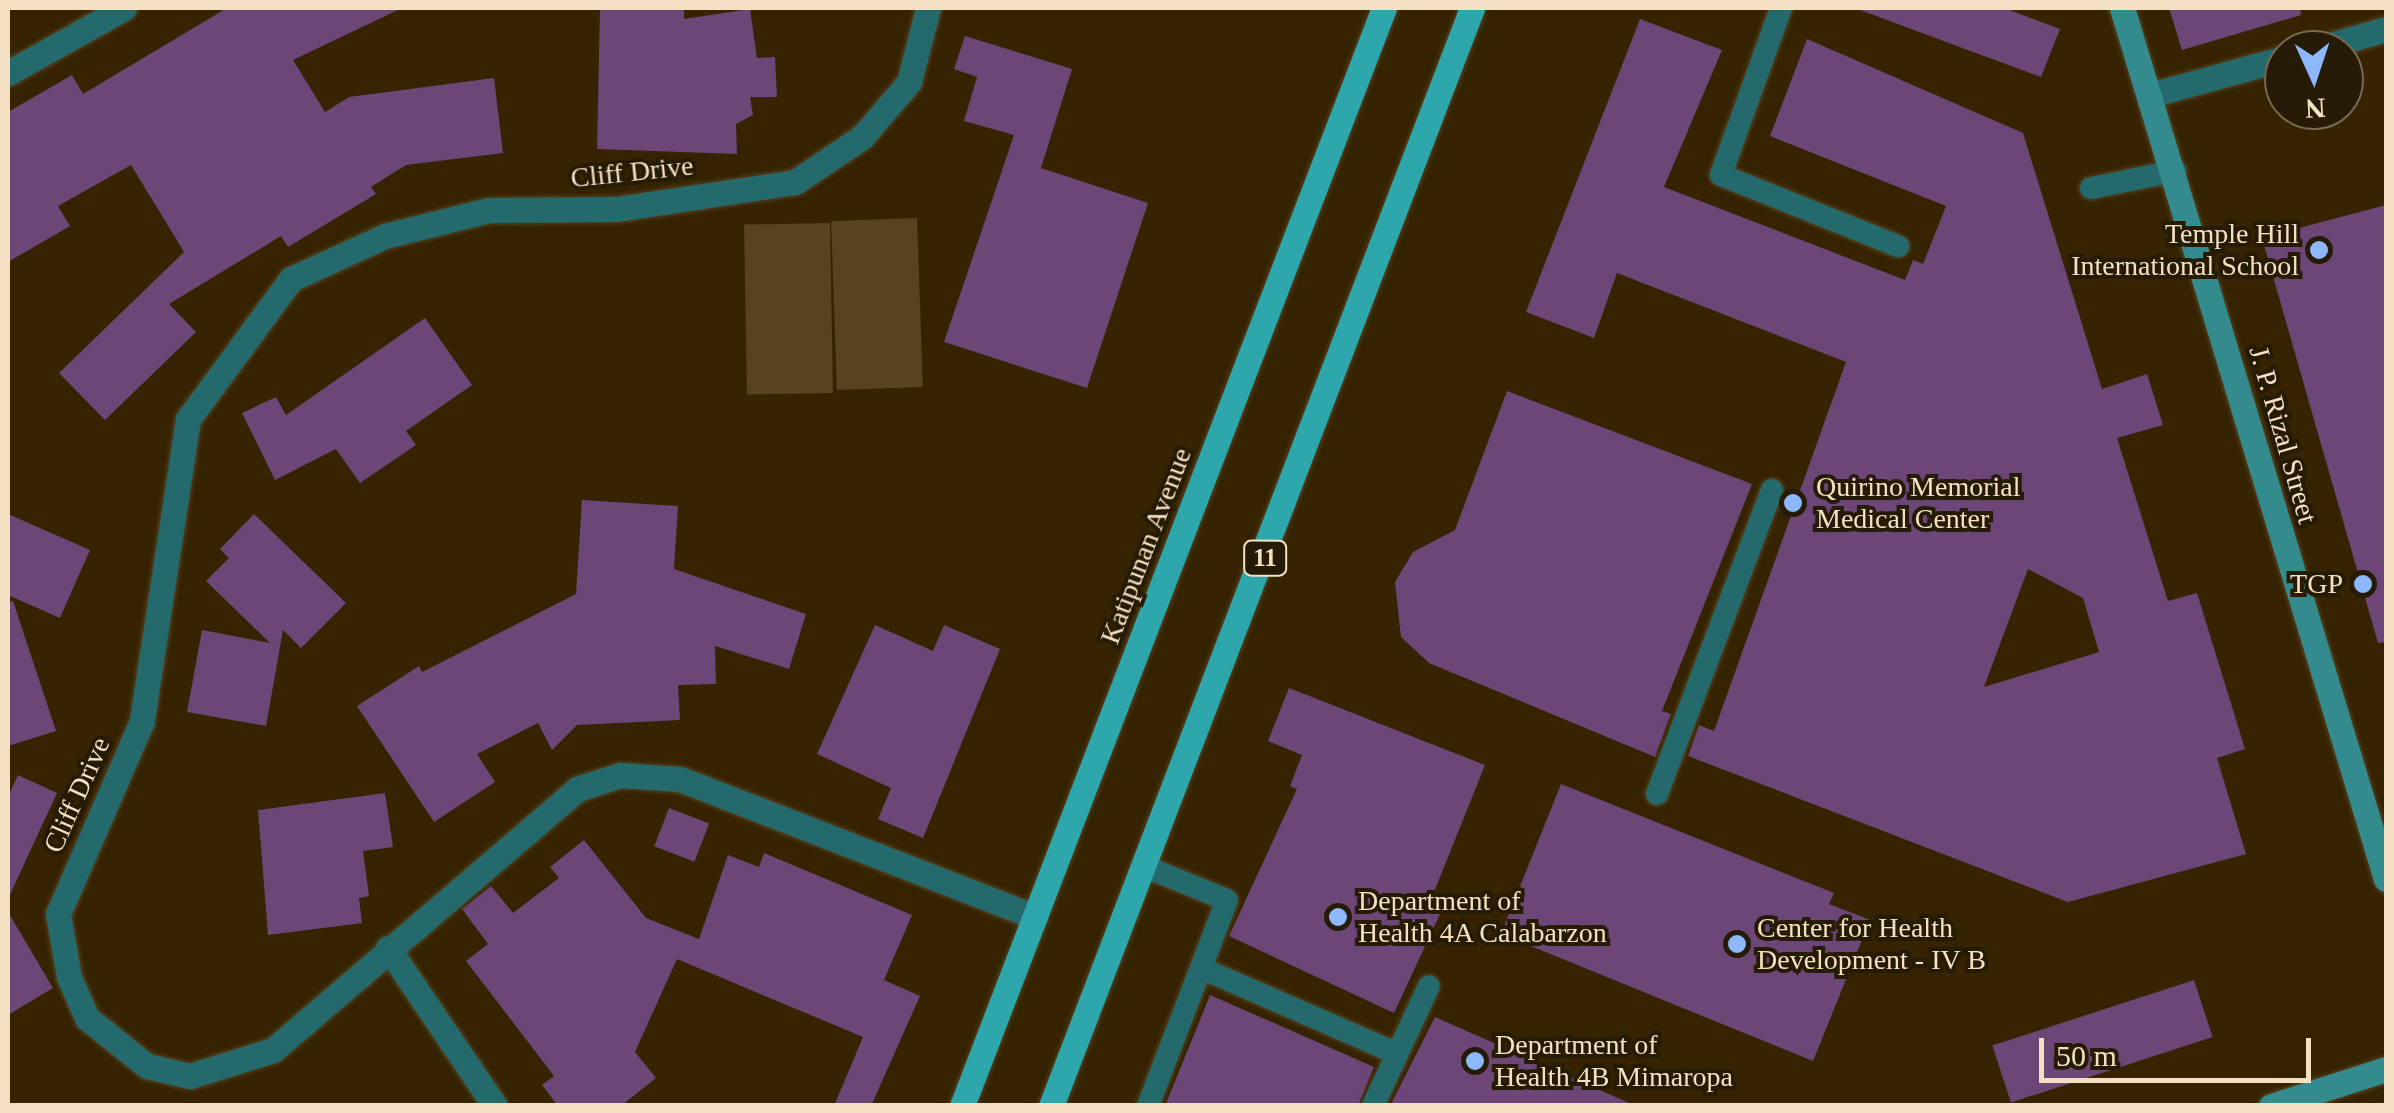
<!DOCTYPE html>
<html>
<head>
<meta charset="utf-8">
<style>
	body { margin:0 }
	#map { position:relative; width:2394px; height:1113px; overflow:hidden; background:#352301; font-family:Georgia,serif }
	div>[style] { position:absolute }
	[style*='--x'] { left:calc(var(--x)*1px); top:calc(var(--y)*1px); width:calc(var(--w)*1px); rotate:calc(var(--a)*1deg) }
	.green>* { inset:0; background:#58431e; transform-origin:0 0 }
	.building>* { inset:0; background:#6d4678; transform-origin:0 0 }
	.roads { filter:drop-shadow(0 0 2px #544120) drop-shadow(0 0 2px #544120) }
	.lane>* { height:22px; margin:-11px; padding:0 11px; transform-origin:11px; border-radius:11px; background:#24696b }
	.street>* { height:25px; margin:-12.5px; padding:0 12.5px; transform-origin:12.5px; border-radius:12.5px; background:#24696b }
	.secondary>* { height:25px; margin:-12.5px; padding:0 12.5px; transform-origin:12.5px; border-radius:12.5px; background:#348b8e }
	.primary>* { height:25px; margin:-12.5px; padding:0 12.5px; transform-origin:12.5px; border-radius:12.5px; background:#2da7ab }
	.dots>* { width:28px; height:28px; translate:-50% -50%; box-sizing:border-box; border:5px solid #261b07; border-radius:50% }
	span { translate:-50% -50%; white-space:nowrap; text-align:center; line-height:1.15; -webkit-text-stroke:8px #261b07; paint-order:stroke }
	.shield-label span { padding:2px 8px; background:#261b07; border:2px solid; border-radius:8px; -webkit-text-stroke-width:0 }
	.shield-label { font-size:25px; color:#f4e0c2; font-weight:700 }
	.street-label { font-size:28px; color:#f4e0c2 }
	.poi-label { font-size:28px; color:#f4e0c2 }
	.right { translate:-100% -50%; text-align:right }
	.left { translate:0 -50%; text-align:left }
	.frame { position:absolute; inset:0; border:10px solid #f4e0c2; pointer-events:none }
	.north { position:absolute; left:2264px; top:30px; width:100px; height:100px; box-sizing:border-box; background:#261b07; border:2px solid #786a52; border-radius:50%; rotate:177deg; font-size:28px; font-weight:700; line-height:40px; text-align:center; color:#f4e0c2 }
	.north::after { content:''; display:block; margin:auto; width:35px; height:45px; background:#8db9fc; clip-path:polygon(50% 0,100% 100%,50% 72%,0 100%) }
	.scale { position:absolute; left:2039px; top:1038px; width:272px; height:45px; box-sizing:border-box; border:5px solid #f4e0c2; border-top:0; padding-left:12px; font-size:30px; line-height:35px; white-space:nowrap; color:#f4e0c2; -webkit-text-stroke:8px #261b07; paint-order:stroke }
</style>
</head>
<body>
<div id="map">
	<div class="green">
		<i style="left:917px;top:218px;width:169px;height:86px;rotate:88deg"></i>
		<i style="left:830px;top:223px;width:170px;height:86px;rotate:89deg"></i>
	</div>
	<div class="building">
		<i style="clip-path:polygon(227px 8px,402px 8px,293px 60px,325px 112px,349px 97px,494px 78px,503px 153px,406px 165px,371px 187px,376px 194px,288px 247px,281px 236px,169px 304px,196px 332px,105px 420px,59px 373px,184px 252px,131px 165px,58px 206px,70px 226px,8px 262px,8px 112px,72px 75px,83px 94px)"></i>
		<i style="clip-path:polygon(600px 8px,684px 8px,684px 19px,750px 9px,757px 58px,775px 57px,777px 97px,750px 97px,753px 115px,736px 124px,737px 154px,597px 149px)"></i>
		<i style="clip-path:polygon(2004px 8px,2060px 29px,2041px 77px,1860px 10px)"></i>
		<i style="clip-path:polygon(2169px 8px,2300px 8px,2301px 15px,2182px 50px)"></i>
		<i style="clip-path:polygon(evenodd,1640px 19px,1722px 50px,1664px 187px,1905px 280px,1913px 260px,1923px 264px,1946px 206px,1770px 136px,1807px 39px,2023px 133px,2102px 389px,2147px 374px,2163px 425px,2117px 438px,2168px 601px,2197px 593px,2245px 749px,2217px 758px,2246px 854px,2068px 902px,1688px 756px,1699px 725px,1714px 731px,1846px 362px,1617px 273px,1594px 338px,1526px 312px,1640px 19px,2028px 569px,2083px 598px,2099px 652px,1984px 687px,2028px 569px)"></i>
		<i style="clip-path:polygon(965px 36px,1072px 69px,1041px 168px,1148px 203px,1087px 388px,944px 342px,1014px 135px,964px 121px,977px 77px,954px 69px)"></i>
		<i style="clip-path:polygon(2386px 205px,2386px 642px,2378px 643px,2262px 238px)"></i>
		<i style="clip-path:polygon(425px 318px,472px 385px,406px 431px,416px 445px,360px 483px,336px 449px,275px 480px,242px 413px,276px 397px,286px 415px)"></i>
		<i style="clip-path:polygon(1507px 391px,1752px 484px,1662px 711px,1671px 714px,1655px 757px,1429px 663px,1401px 637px,1395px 582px,1413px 552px,1455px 530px)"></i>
		<i style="clip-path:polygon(582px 500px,678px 506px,674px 569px,806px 614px,789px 669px,715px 646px,716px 684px,678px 685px,680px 720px,577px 725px,552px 750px,538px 723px,477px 754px,495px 782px,434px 822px,357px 706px,419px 666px,422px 672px,576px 594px)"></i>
		<i style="clip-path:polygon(8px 514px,90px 550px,60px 618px,8px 595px)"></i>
		<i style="clip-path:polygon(254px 514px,346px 603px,301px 648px,283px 630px,266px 726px,187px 712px,202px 630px,270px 643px,206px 581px,229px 558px,220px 549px)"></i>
		<i style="clip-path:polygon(13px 601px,56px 731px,8px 746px,8px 602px)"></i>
		<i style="clip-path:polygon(875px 625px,933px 651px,944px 625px,1000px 649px,923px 838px,878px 819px,891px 788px,817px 754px)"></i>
		<i style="clip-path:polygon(1289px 688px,1485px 765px,1434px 892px,1447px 899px,1394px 1013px,1229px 936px,1297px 789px,1290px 786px,1302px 755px,1268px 741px)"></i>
		<i style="clip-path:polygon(18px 775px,57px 793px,8px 899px,8px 797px)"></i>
		<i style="clip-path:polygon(1561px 784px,1834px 893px,1829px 904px,1870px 920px,1813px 1061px,1501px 934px)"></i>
		<i style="clip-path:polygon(385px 793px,393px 847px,363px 851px,369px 896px,359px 898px,362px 923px,268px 935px,258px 810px)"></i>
		<i style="left:669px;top:808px;width:43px;height:41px;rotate:21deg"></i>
		<i style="clip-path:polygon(584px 840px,646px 918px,699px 939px,728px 855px,759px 867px,764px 853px,912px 915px,884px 980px,920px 996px,871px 1106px,834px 1106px,863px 1037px,677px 959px,635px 1052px,656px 1078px,621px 1106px,558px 1106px,542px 1085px,554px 1076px,466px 961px,488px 944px,462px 909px,491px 886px,513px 913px,559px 878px,550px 867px)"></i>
		<i style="clip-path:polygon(8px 912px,53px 988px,8px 1015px)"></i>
		<i style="left:2194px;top:980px;width:60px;height:212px;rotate:72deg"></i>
		<i style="clip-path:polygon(1210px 995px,1374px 1067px,1358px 1106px,1165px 1106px)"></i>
		<i style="clip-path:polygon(1435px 1017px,1636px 1106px,1390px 1106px)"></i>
	</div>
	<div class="roads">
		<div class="lane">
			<i style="--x:1781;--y:8;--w:177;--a:109.8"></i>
			<i style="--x:1721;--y:175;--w:191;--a:21.9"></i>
			<i style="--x:2091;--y:188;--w:86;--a:-11.4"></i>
			<i style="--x:1657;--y:794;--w:325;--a:-69.3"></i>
			<i style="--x:1146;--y:867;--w:87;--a:22.2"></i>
			<i style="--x:1227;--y:900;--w:221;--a:111"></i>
			<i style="--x:1201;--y:968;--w:213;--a:23.6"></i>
			<i style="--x:1373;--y:1106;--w:132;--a:-65"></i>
		</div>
		<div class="street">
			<i style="--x:928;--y:8;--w:76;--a:104.4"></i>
			<i style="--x:909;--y:82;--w:72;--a:130.5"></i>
			<i style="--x:862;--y:137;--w:81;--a:146.1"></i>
			<i style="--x:795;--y:182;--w:181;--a:171.4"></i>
			<i style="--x:616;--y:209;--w:127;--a:179.5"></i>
			<i style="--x:489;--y:210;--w:107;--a:166"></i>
			<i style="--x:385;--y:236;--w:103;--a:155.4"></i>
			<i style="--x:291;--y:279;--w:174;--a:126.3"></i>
			<i style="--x:188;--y:419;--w:305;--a:98.7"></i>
			<i style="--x:142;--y:721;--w:210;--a:113.5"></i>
			<i style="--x:58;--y:914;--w:64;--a:80.1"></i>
			<i style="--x:69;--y:977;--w:45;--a:66.3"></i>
			<i style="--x:87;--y:1018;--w:77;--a:38.7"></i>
			<i style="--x:147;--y:1066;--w:44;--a:13.1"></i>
			<i style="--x:190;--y:1076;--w:87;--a:-17.4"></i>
			<i style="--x:273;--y:1050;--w:401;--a:-40.6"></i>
			<i style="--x:577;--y:789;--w:45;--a:-18"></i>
			<i style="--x:620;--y:775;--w:60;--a:3.8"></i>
			<i style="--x:680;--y:779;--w:381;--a:21.2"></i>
			<i style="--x:2312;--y:50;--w:77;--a:-15.8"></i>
			<i style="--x:8;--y:73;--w:133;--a:-29.3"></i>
			<i style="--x:2150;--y:95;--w:139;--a:-15.4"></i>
			<i style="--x:388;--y:948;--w:191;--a:55.9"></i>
		</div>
		<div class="secondary">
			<i style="--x:2122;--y:8;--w:910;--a:73.14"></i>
			<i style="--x:2271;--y:1106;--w:121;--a:-17.8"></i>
		</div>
		<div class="primary">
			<i style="--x:962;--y:1106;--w:1176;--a:-68.98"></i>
			<i style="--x:1051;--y:1106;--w:1176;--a:-69.02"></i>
		</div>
	</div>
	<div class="dots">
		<i style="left:2319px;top:250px;background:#8db9fc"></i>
		<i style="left:1793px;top:503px;background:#8db9fc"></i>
		<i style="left:2363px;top:584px;background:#8db9fc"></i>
		<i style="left:1338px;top:917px;background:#8db9fc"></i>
		<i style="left:1737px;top:944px;background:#8db9fc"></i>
		<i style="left:1475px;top:1061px;background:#8db9fc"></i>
	</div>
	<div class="shield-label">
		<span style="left:1265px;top:558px">11</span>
	</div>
	<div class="street-label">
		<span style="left:632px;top:172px;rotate:-6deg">Cliff Drive</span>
		<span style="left:2283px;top:435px;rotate:74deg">J. P. Rizal Street</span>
		<span style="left:1146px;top:546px;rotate:-69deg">Katipunan Avenue</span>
		<span style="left:77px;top:795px;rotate:-66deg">Cliff Drive</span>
	</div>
	<div class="poi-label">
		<span class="right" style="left:2299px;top:250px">Temple Hill<br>International School</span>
		<span class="left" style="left:1816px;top:503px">Quirino Memorial<br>Medical Center</span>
		<span class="right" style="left:2343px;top:584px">TGP</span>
		<span class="left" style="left:1358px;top:917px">Department of<br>Health 4A Calabarzon</span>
		<span class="left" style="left:1757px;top:944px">Center for Health<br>Development - IV B</span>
		<span class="left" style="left:1495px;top:1061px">Department of<br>Health 4B Mimaropa</span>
	</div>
	<div class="frame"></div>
	<div class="north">N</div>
	<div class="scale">50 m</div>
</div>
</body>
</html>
